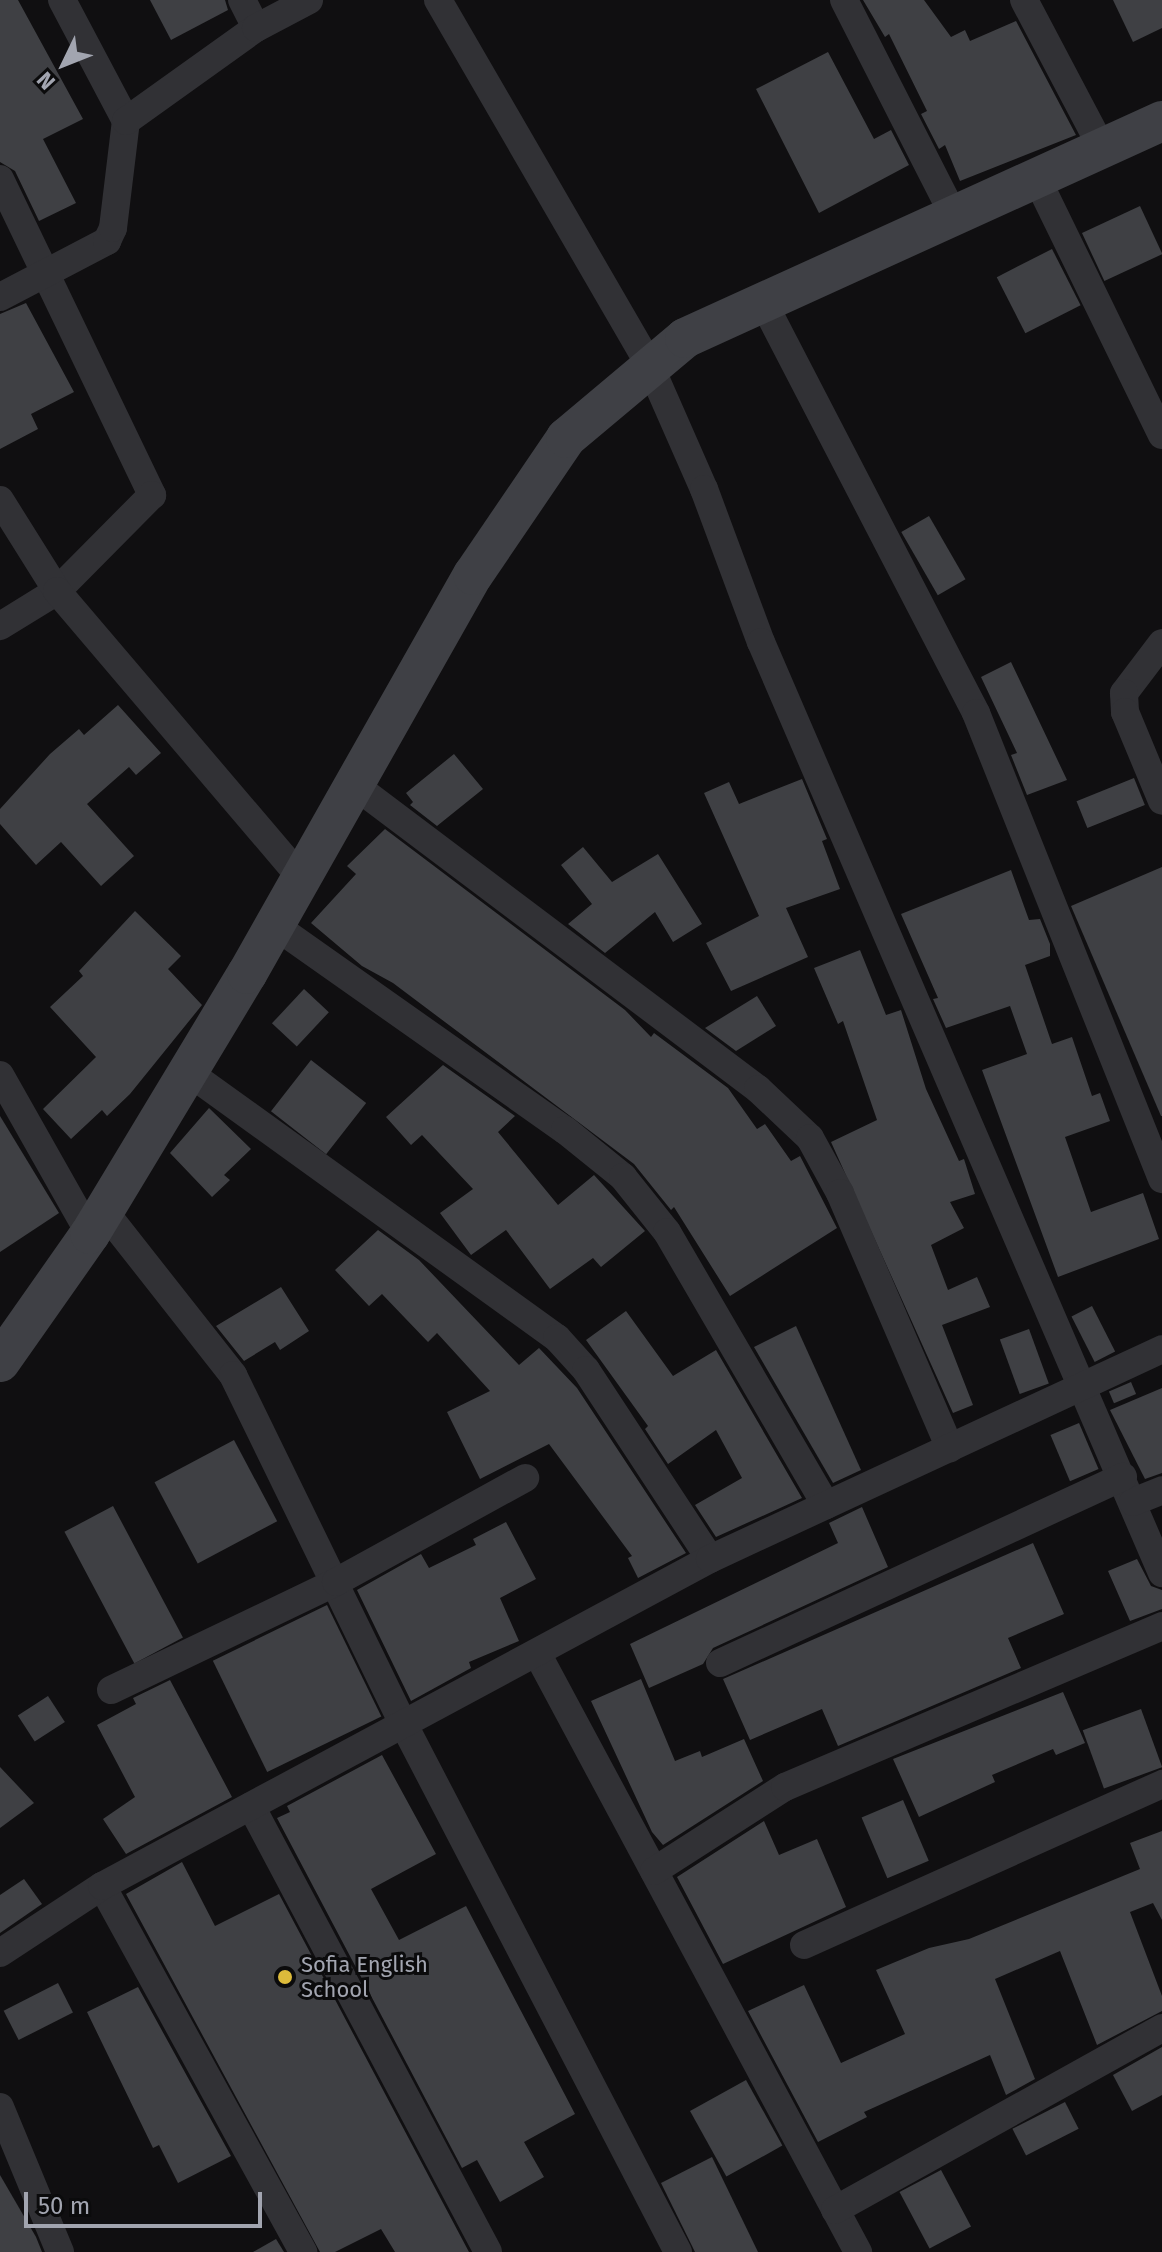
<!DOCTYPE html>
<html>
<head>
<meta charset="utf-8">
<style>
	body { margin:0 }
	#map { position:relative; width:1162px; height:2252px; overflow:hidden; background:#100f11; font-family:"Fira Sans",sans-serif }
	div>[style] { position:absolute }
	[style*='--x'] { left:calc(var(--x)*1px); top:calc(var(--y)*1px); width:calc(var(--w)*1px); rotate:calc(var(--a)*1deg) }
	.building>* { inset:0; background:#3f4044; transform-origin:0 0 }
	.street>* { height:28px; margin:-14px; padding:0 14px; transform-origin:14px; border-radius:14px; background:#313135 }
	.secondary>* { height:40px; margin:-20px; padding:0 20px; transform-origin:20px; border-radius:20px; background:#3f4045 }
	.dots>* { width:22px; height:22px; translate:-50% -50%; box-sizing:border-box; border:4px solid #0b0b0c; border-radius:50% }
	span { translate:-50% -50%; white-space:nowrap; text-align:center; line-height:1.15; -webkit-text-stroke:6px #0b0b0c; paint-order:stroke }
	.poi-label { font-size:22px; color:#a2a5b0 }
	.left { translate:0 -50%; text-align:left }
	.north { position:absolute; left:24px; top:24px; width:80px; height:80px; -webkit-text-stroke:6px #0b0b0c; paint-order:stroke; rotate:227deg; font-size:22px; font-weight:700; line-height:32px; text-align:center; color:#a2a5b0 }
	.north::after { content:''; display:block; margin:auto; width:28px; height:36px; background:#a2a5b0; clip-path:polygon(50% 0,100% 100%,50% 72%,0 100%) }
	.scale { position:absolute; left:24px; top:2192px; width:238px; height:36px; box-sizing:border-box; border:4px solid #a2a5b0; border-top:0; padding-left:10px; font-size:24px; line-height:28px; white-space:nowrap; color:#a2a5b0; -webkit-text-stroke:6px #0b0b0c; paint-order:stroke }
</style>
</head>
<body>
<div id="map">
	<div class="building">
		<i style="clip-path:polygon(0 0,18px 0,83px 119px,43px 139px,76px 203px,39px 221px,15px 171px,0 162px)"></i>
		<i style="clip-path:polygon(150px 0,225px 0,228px 10px,171px 40px)"></i>
		<i style="clip-path:polygon(863px 0,924px 0,951px 37px,965px 30px,970px 41px,1016px 21px,1076px 135px,960px 181px,945px 145px,939px 149px,921px 114px,927px 111px,889px 34px,885px 37px)"></i>
		<i style="clip-path:polygon(1113px 0,1162px 0,1162px 28px,1133px 42px)"></i>
		<i style="clip-path:polygon(828px 52px,874px 139px,891px 130px,909px 165px,819px 213px,756px 89px)"></i>
		<i style="left:1140px;top:206px;width:53px;height:64px;rotate:65deg"></i>
		<i style="left:1052px;top:249px;width:63px;height:62px;rotate:63deg"></i>
		<i style="clip-path:polygon(26px 303px,74px 392px,31px 414px,38px 429px,0 449px,0 314px)"></i>
		<i style="left:929px;top:516px;width:73px;height:32px;rotate:60deg"></i>
		<i style="clip-path:polygon(1011px 662px,1067px 780px,1027px 795px,1011px 755px,1017px 753px,981px 677px)"></i>
		<i style="clip-path:polygon(118px 705px,161px 753px,136px 775px,129px 767px,87px 804px,134px 856px,101px 886px,61px 842px,36px 865px,0 824px,0 809px,50px 754px,79px 729px,84px 735px)"></i>
		<i style="clip-path:polygon(454px 754px,483px 789px,437px 826px,410px 805px,413px 802px,406px 793px)"></i>
		<i style="left:1134px;top:778px;width:29px;height:62px;rotate:68deg"></i>
		<i style="clip-path:polygon(802px 779px,827px 839px,822px 841px,840px 889px,786px 908px,808px 957px,731px 991px,706px 943px,759px 916px,704px 793px,729px 782px,739px 804px)"></i>
		<i style="clip-path:polygon(385px 829px,625px 1010px,651px 1037px,654px 1033px,728px 1088px,757px 1129px,765px 1124px,791px 1161px,800px 1156px,837px 1228px,730px 1296px,674px 1207px,671px 1210px,634px 1164px,393px 983px,362px 966px,311px 923px,356px 874px,347px 866px)"></i>
		<i style="clip-path:polygon(583px 847px,612px 882px,658px 854px,702px 924px,673px 942px,655px 912px,605px 953px,568px 924px,592px 904px,561px 865px)"></i>
		<i style="clip-path:polygon(1162px 867px,1162px 1116px,1161px 1116px,1071px 906px)"></i>
		<i style="clip-path:polygon(1011px 870px,1029px 920px,1040px 919px,1050px 944px,1050px 956px,1025px 965px,1052px 1044px,1072px 1037px,1092px 1096px,1100px 1093px,1110px 1121px,1065px 1137px,1091px 1212px,1143px 1193px,1159px 1239px,1058px 1277px,982px 1070px,1027px 1054px,1010px 1006px,946px 1028px,933px 999px,938px 998px,901px 914px)"></i>
		<i style="clip-path:polygon(135px 911px,181px 956px,168px 969px,202px 1005px,130px 1094px,107px 1116px,102px 1110px,71px 1139px,43px 1109px,96px 1057px,50px 1007px,83px 976px,79px 971px)"></i>
		<i style="clip-path:polygon(860px 950px,886px 1015px,901px 1010px,926px 1089px,959px 1161px,964px 1159px,975px 1194px,950px 1202px,964px 1228px,931px 1245px,948px 1290px,977px 1277px,990px 1307px,942px 1325px,973px 1405px,953px 1413px,831px 1142px,877px 1120px,843px 1021px,838px 1024px,814px 968px)"></i>
		<i style="left:304px;top:989px;width:34px;height:47px;rotate:43deg"></i>
		<i style="clip-path:polygon(757px 996px,776px 1026px,736px 1051px,705px 1028px)"></i>
		<i style="left:311px;top:1060px;width:70px;height:65px;rotate:38deg"></i>
		<i style="clip-path:polygon(443px 1065px,515px 1116px,498px 1132px,558px 1205px,594px 1175px,645px 1231px,601px 1267px,593px 1258px,550px 1289px,506px 1230px,471px 1255px,440px 1213px,473px 1189px,422px 1135px,411px 1145px,386px 1117px)"></i>
		<i style="clip-path:polygon(209px 1108px,251px 1149px,224px 1175px,230px 1180px,212px 1197px,170px 1153px)"></i>
		<i style="clip-path:polygon(0 1116px,59px 1213px,0 1252px)"></i>
		<i style="clip-path:polygon(378px 1230px,419px 1260px,519px 1365px,539px 1348px,577px 1388px,686px 1553px,638px 1578px,628px 1558px,632px 1556px,549px 1444px,480px 1479px,447px 1412px,490px 1391px,437px 1333px,428px 1342px,382px 1294px,369px 1306px,335px 1270px)"></i>
		<i style="clip-path:polygon(281px 1287px,309px 1331px,280px 1350px,275px 1342px,244px 1361px,216px 1326px)"></i>
		<i style="left:1092px;top:1306px;width:51px;height:23px;rotate:63deg"></i>
		<i style="clip-path:polygon(626px 1311px,673px 1376px,716px 1350px,802px 1498px,716px 1537px,695px 1505px,742px 1478px,716px 1430px,668px 1464px,645px 1429px,648px 1426px,586px 1340px)"></i>
		<i style="clip-path:polygon(796px 1326px,861px 1470px,833px 1483px,754px 1347px)"></i>
		<i style="left:1029px;top:1329px;width:58px;height:31px;rotate:70deg"></i>
		<i style="left:1131px;top:1382px;width:13px;height:24px;rotate:67deg"></i>
		<i style="clip-path:polygon(1162px 1388px,1162px 1473px,1145px 1479px,1110px 1410px)"></i>
		<i style="left:1079px;top:1423px;width:50px;height:31px;rotate:67deg"></i>
		<i style="left:234px;top:1440px;width:92px;height:90px;rotate:62deg"></i>
		<i style="left:113px;top:1506px;width:149px;height:55px;rotate:62deg"></i>
		<i style="clip-path:polygon(862px 1507px,888px 1567px,713px 1648px,703px 1664px,649px 1688px,630px 1644px,838px 1543px,829px 1523px)"></i>
		<i style="clip-path:polygon(506px 1522px,536px 1579px,500px 1598px,519px 1641px,469px 1662px,471px 1668px,411px 1701px,357px 1590px,421px 1554px,429px 1568px,476px 1545px,473px 1539px)"></i>
		<i style="clip-path:polygon(1033px 1543px,1064px 1614px,1008px 1638px,1021px 1668px,838px 1746px,822px 1709px,750px 1740px,723px 1679px)"></i>
		<i style="clip-path:polygon(1137px 1559px,1151px 1586px,1162px 1590px,1162px 1609px,1130px 1621px,1108px 1571px)"></i>
		<i style="left:327px;top:1605px;width:124px;height:127px;rotate:64deg"></i>
		<i style="clip-path:polygon(641px 1679px,675px 1761px,700px 1751px,702px 1757px,744px 1739px,763px 1781px,663px 1845px,652px 1832px,591px 1701px)"></i>
		<i style="clip-path:polygon(170px 1680px,232px 1797px,126px 1854px,103px 1819px,135px 1797px,97px 1725px,136px 1704px,133px 1698px)"></i>
		<i style="clip-path:polygon(1063px 1692px,1085px 1743px,1056px 1755px,1053px 1749px,992px 1775px,995px 1782px,919px 1817px,893px 1759px)"></i>
		<i style="left:48px;top:1696px;width:31px;height:36px;rotate:57deg"></i>
		<i style="left:1141px;top:1709px;width:62px;height:62px;rotate:70deg"></i>
		<i style="clip-path:polygon(382px 1755px,436px 1854px,371px 1889px,399px 1940px,466px 1906px,575px 2114px,524px 2142px,544px 2177px,500px 2202px,477px 2160px,462px 2168px,277px 1818px,290px 1812px,287px 1806px)"></i>
		<i style="clip-path:polygon(0 1767px,34px 1803px,0 1828px)"></i>
		<i style="left:903px;top:1800px;width:66px;height:45px;rotate:67deg"></i>
		<i style="clip-path:polygon(764px 1821px,779px 1855px,817px 1839px,846px 1907px,723px 1964px,677px 1877px)"></i>
		<i style="clip-path:polygon(1162px 1831px,1162px 1920px,1153px 1903px,1130px 1912px,1162px 1996px,1162px 2011px,1097px 2045px,1060px 1951px,995px 1979px,1035px 2079px,1006px 2095px,990px 2055px,864px 2112px,867px 2117px,818px 2142px,748px 2011px,804px 1985px,841px 2063px,905px 2034px,876px 1970px,929px 1948px,969px 1939px,1140px 1869px,1130px 1843px)"></i>
		<i style="clip-path:polygon(182px 1862px,215px 1926px,279px 1894px,469px 2252px,395px 2252px,381px 2229px,335px 2252px,320px 2252px,126px 1894px)"></i>
		<i style="clip-path:polygon(24px 1879px,42px 1904px,0 1933px,0 1895px)"></i>
		<i style="left:58px;top:1983px;width:33px;height:61px;rotate:63deg"></i>
		<i style="clip-path:polygon(138px 1987px,231px 2156px,178px 2183px,159px 2145px,153px 2148px,87px 2012px)"></i>
		<i style="clip-path:polygon(1162px 2047px,1162px 2095px,1132px 2111px,1113px 2075px)"></i>
		<i style="left:746px;top:2080px;width:75px;height:64px;rotate:61deg"></i>
		<i style="left:1065px;top:2102px;width:30px;height:59px;rotate:63deg"></i>
		<i style="clip-path:polygon(712px 2157px,758px 2252px,695px 2252px,661px 2183px)"></i>
		<i style="left:941px;top:2170px;width:64px;height:47px;rotate:62deg"></i>
		<i style="clip-path:polygon(0 2175px,36px 2237px,42px 2252px,0 2252px)"></i>
		<i style="clip-path:polygon(276px 2239px,284px 2252px,253px 2252px)"></i>
	</div>
	<div class="street">
		<i style="--x:62;--y:0;--w:137;--a:62.1"></i>
		<i style="--x:242;--y:0;--w:31;--a:63"></i>
		<i style="--x:438;--y:0;--w:421;--a:59.9"></i>
		<i style="--x:649;--y:364;--w:137;--a:66.3"></i>
		<i style="--x:704;--y:489;--w:163;--a:69.6"></i>
		<i style="--x:761;--y:642;--w:1014;--a:66.7"></i>
		<i style="--x:844;--y:0;--w:240;--a:63"></i>
		<i style="--x:1024;--y:0;--w:167;--a:62.2"></i>
		<i style="--x:1036;--y:177;--w:287;--a:64"></i>
		<i style="--x:0;--y:179;--w:351;--a:64.3"></i>
		<i style="--x:152;--y:495;--w:135;--a:134.7"></i>
		<i style="--x:57;--y:591;--w:67;--a:148.4"></i>
		<i style="--x:0;--y:297;--w:121;--a:-27.6"></i>
		<i style="--x:107;--y:241;--w:14;--a:-65"></i>
		<i style="--x:113;--y:228;--w:108;--a:-83.1"></i>
		<i style="--x:126;--y:121;--w:160;--a:-35.6"></i>
		<i style="--x:256;--y:28;--w:60;--a:-27.8"></i>
		<i style="--x:762;--y:300;--w:465;--a:62.6"></i>
		<i style="--x:976;--y:713;--w:502;--a:68.24"></i>
		<i style="--x:0;--y:500;--w:107;--a:57.9"></i>
		<i style="--x:57;--y:591;--w:375;--a:49.6"></i>
		<i style="--x:1162;--y:643;--w:63;--a:127.2"></i>
		<i style="--x:1124;--y:693;--w:19;--a:87"></i>
		<i style="--x:1125;--y:712;--w:96;--a:67.4"></i>
		<i style="--x:353;--y:784;--w:507;--a:36.98"></i>
		<i style="--x:758;--y:1089;--w:71;--a:43.3"></i>
		<i style="--x:810;--y:1138;--w:63;--a:61.4"></i>
		<i style="--x:840;--y:1193;--w:278;--a:66.7"></i>
		<i style="--x:274;--y:925;--w:356;--a:35.2"></i>
		<i style="--x:565;--y:1130;--w:75;--a:39"></i>
		<i style="--x:623;--y:1177;--w:70;--a:51.3"></i>
		<i style="--x:667;--y:1232;--w:316;--a:59.8"></i>
		<i style="--x:188;--y:1072;--w:455;--a:35.8"></i>
		<i style="--x:557;--y:1338;--w:43;--a:47.8"></i>
		<i style="--x:586;--y:1370;--w:226;--a:56.7"></i>
		<i style="--x:0;--y:1075;--w:183;--a:60.5"></i>
		<i style="--x:104;--y:1211;--w:209;--a:51.8"></i>
		<i style="--x:233;--y:1375;--w:390;--a:64"></i>
		<i style="--x:404;--y:1725;--w:594;--a:62.53"></i>
		<i style="--x:1133;--y:1502;--w:31;--a:-22"></i>
		<i style="--x:537;--y:1653;--w:680;--a:61.81"></i>
		<i style="--x:720;--y:1663;--w:444;--a:-24.8"></i>
		<i style="--x:111;--y:1690;--w:250;--a:-25.6"></i>
		<i style="--x:336;--y:1582;--w:216;--a:-28.8"></i>
		<i style="--x:251;--y:1806;--w:505;--a:62.01"></i>
		<i style="--x:654;--y:1871;--w:156;--a:-32.7"></i>
		<i style="--x:785;--y:1787;--w:410;--a:-23.1"></i>
		<i style="--x:102;--y:1886;--w:418;--a:61.2"></i>
		<i style="--x:804;--y:1945;--w:393;--a:-24.2"></i>
		<i style="--x:0;--y:1953;--w:122;--a:-33.3"></i>
		<i style="--x:102;--y:1886;--w:690;--a:-28.27"></i>
		<i style="--x:710;--y:1559;--w:498;--a:-24.9"></i>
		<i style="--x:0;--y:2107;--w:157;--a:67.5"></i>
		<i style="--x:835;--y:2210;--w:374;--a:-29.1"></i>
	</div>
	<div class="secondary">
		<i style="--x:0;--y:1362;--w:156;--a:-54.9"></i>
		<i style="--x:90;--y:1234;--w:304;--a:-58.9"></i>
		<i style="--x:247;--y:974;--w:459;--a:-60.5"></i>
		<i style="--x:473;--y:575;--w:166;--a:-55.8"></i>
		<i style="--x:566;--y:438;--w:155;--a:-40"></i>
		<i style="--x:685;--y:338;--w:524;--a:-24.46"></i>
	</div>
	<div class="dots">
		<i style="left:285px;top:1977px;background:#ddbb3b"></i>
	</div>
	<div class="poi-label">
		<span class="left" style="left:301px;top:1977px">Sofia English<br>School</span>
	</div>
	<div class="north">N</div>
	<div class="scale">50 m</div>
</div>
</body>
</html>
